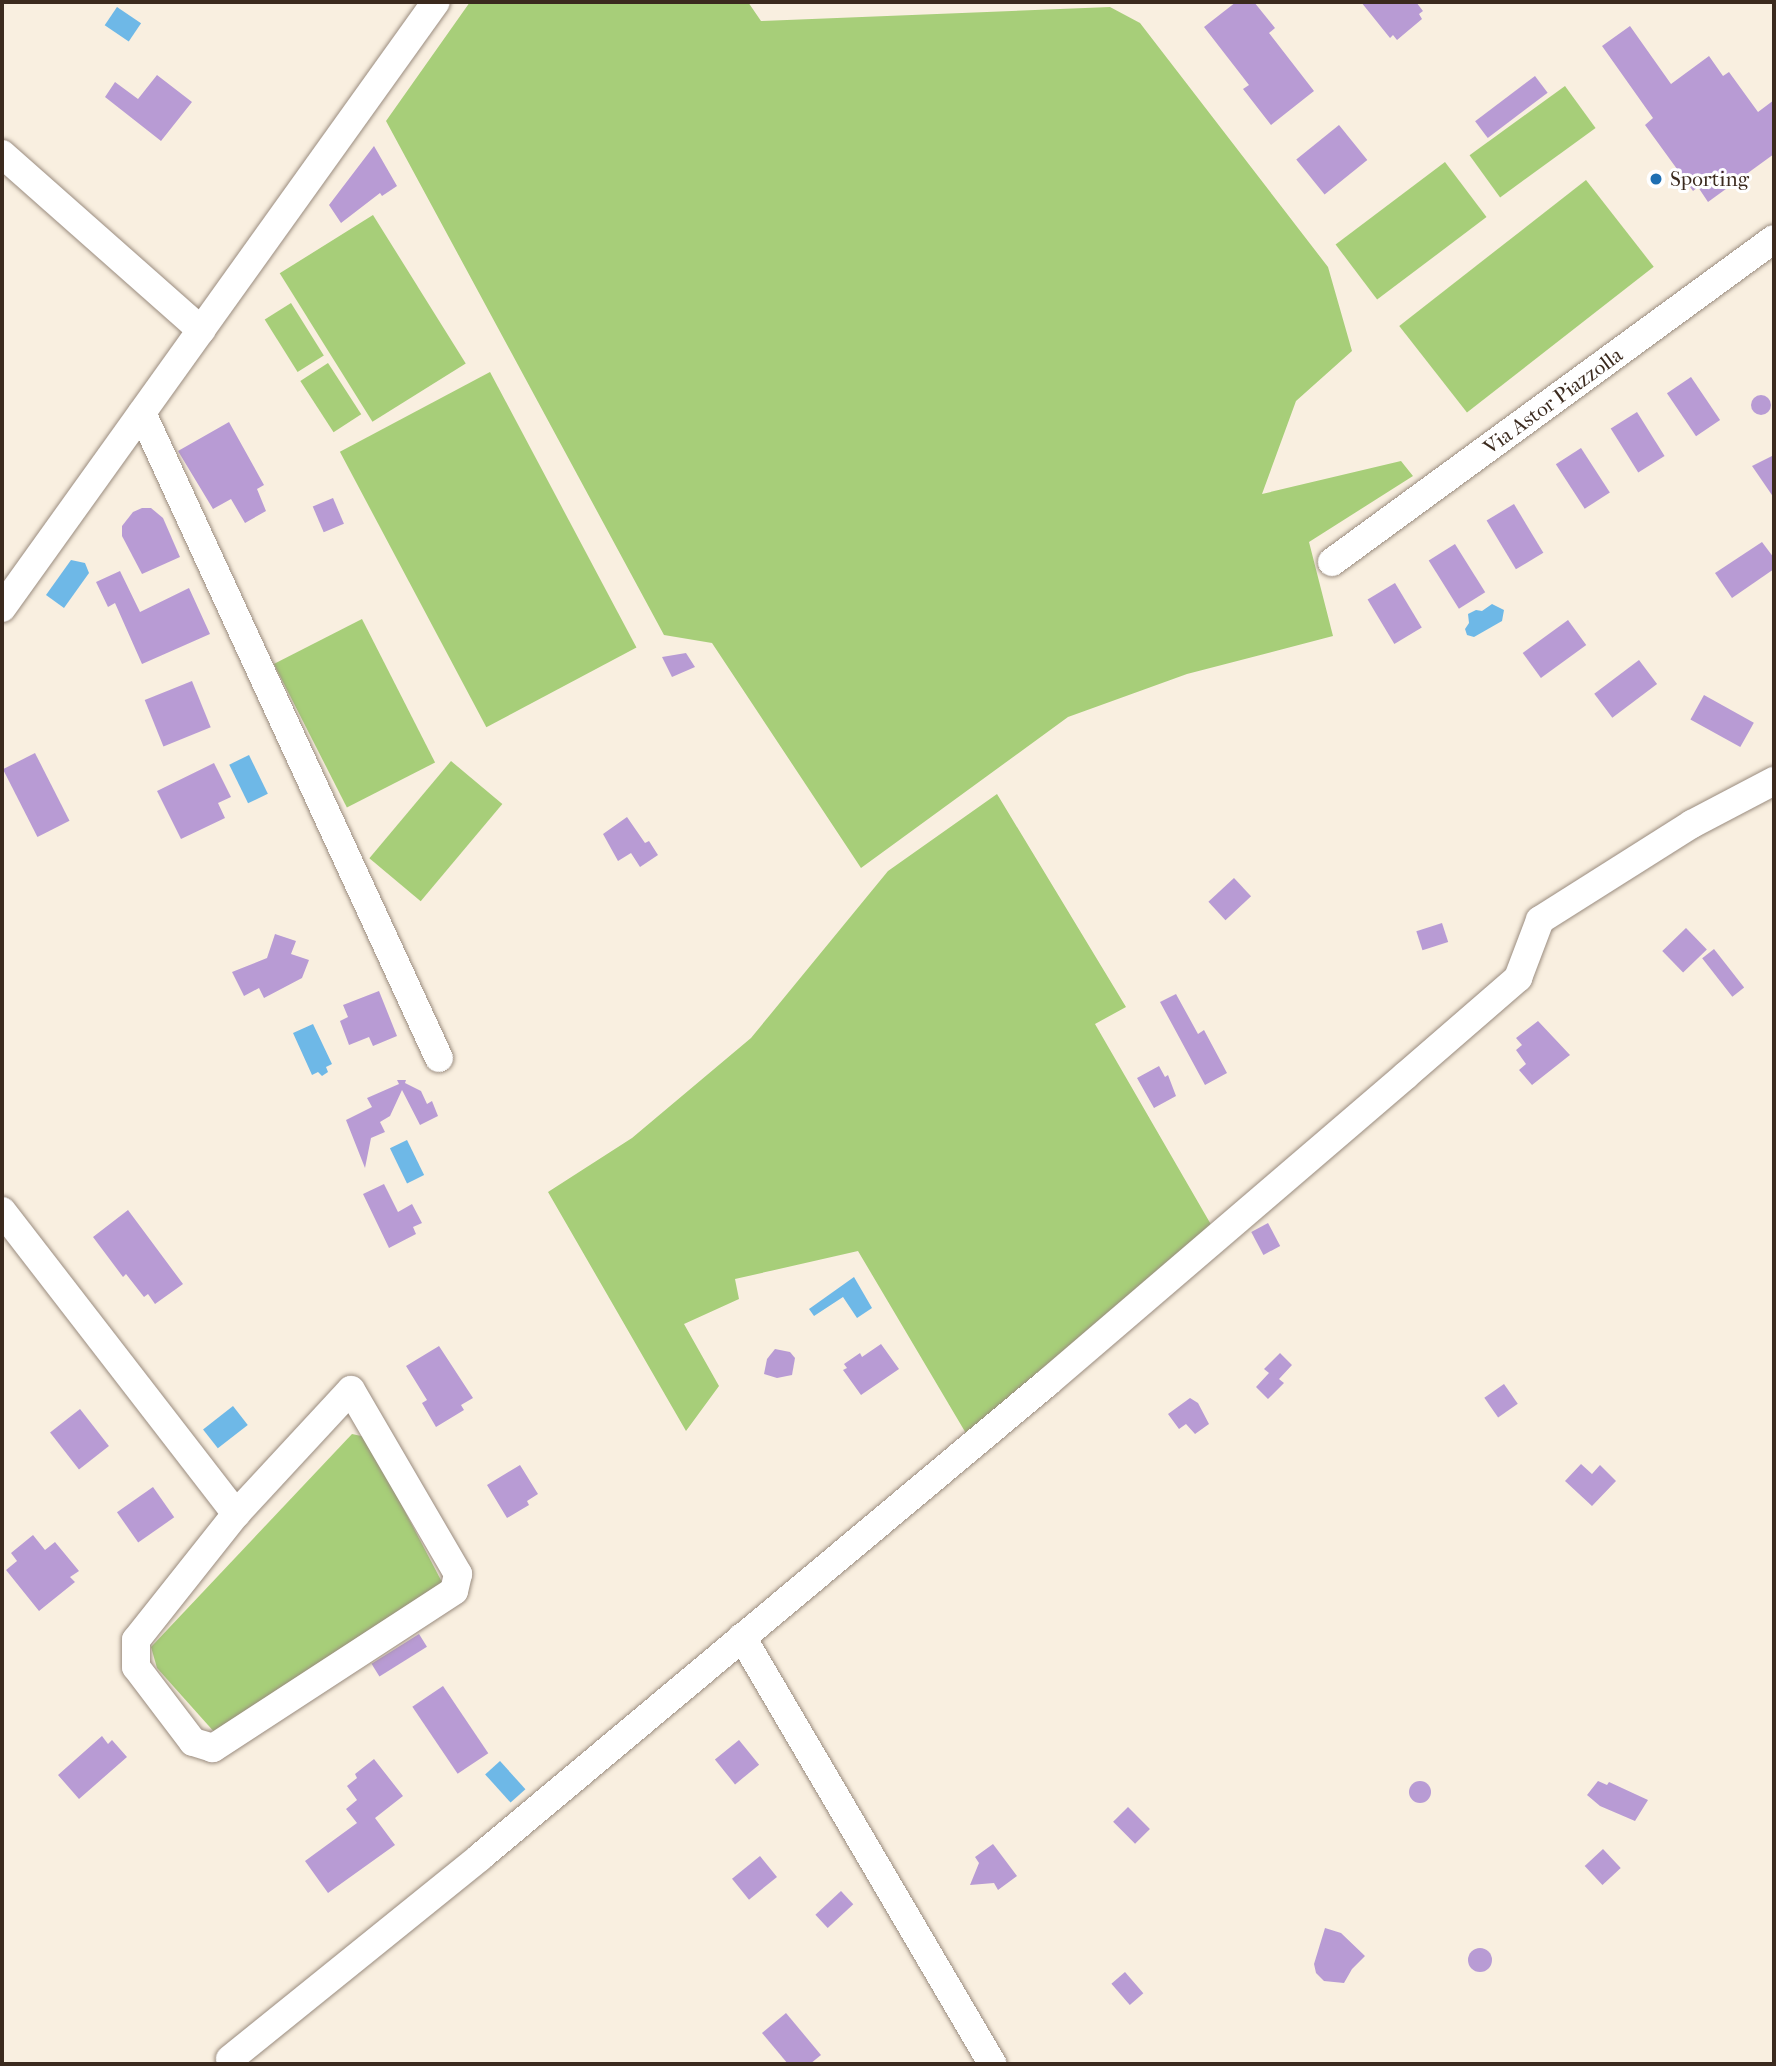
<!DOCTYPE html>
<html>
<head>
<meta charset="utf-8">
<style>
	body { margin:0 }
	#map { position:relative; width:1776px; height:2066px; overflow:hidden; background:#f9efe0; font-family:"IM FELL French Canon",serif }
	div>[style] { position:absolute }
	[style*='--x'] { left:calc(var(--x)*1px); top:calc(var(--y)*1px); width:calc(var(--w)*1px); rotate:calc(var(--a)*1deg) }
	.green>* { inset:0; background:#a7ce79; transform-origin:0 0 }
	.water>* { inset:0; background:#6eb8e7; transform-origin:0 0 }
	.building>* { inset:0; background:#b89bd4; transform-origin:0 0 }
	.round { border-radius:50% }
	.roads { filter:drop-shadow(0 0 2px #9a8c7f) drop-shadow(0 0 2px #9a8c7f) }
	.minor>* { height:28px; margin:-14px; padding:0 14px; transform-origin:14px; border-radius:14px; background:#fff }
	.dots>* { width:19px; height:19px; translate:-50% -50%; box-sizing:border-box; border:4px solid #fff; border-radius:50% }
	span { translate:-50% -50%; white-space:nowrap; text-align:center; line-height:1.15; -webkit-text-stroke:6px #fff; paint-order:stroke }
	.poi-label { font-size:21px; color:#3b2a1e }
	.left { translate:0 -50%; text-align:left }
	.street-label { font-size:21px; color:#3b2a1e }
	.frame { position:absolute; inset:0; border:4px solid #3b2a1e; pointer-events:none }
</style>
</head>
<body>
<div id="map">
	<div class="green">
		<i style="clip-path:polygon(470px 2px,748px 2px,761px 21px,1110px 7px,1140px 23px,1328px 267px,1352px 351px,1296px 401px,1262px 494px,1401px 461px,1413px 476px,1309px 542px,1333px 636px,1187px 674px,1068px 717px,861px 868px,712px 643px,664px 635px,386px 121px)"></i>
		<i style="left:1565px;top:86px;width:52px;height:118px;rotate:54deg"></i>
		<i style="left:1445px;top:162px;width:69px;height:137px;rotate:53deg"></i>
		<i style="left:1586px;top:180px;width:110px;height:237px;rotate:52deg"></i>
		<i style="left:373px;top:215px;width:175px;height:110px;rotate:58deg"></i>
		<i style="left:291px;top:303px;width:62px;height:31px;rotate:58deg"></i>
		<i style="left:328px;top:363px;width:61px;height:33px;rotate:57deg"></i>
		<i style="left:490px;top:372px;width:312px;height:170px;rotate:62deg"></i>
		<i style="left:362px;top:619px;width:161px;height:99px;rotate:63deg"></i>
		<i style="left:451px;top:761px;width:67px;height:127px;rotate:40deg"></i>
		<i style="clip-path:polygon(997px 794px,1126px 1007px,1095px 1024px,1213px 1228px,967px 1435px,858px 1251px,735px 1279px,739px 1299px,684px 1324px,719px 1386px,686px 1431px,548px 1192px,632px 1138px,751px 1038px,888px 871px)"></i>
		<i style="clip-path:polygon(352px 1434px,366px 1437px,443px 1584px,216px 1734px,157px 1668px,151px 1647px)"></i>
	</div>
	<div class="water">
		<i style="left:117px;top:7px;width:29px;height:22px;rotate:34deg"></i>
		<i style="clip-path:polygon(71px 560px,85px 563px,89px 573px,64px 608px,46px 595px)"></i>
		<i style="clip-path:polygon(1492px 604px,1504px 610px,1502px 621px,1474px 637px,1467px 635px,1465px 629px,1469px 623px,1468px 614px,1476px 610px,1482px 611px)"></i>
		<i style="left:249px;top:755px;width:43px;height:22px;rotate:64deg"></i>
		<i style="clip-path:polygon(313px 1024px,332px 1064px,326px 1067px,328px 1072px,322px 1076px,318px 1072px,312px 1075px,293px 1033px)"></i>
		<i style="left:407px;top:1140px;width:39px;height:19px;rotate:64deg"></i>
		<i style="clip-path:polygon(854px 1277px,872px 1308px,857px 1318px,843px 1297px,814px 1316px,809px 1309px)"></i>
		<i style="left:233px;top:1406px;width:24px;height:38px;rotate:52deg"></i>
		<i style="left:500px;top:1761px;width:38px;height:20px;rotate:48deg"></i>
	</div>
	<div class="building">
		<i style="clip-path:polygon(1236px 2px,1254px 2px,1275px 28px,1269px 33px,1314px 91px,1271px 125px,1243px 89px,1249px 85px,1204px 27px)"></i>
		<i style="clip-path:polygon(1361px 2px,1416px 2px,1423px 11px,1419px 14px,1422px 19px,1397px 40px,1393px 35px,1390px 38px)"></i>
		<i style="clip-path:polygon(1630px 26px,1671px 84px,1709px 56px,1723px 76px,1729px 72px,1758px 112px,1774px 100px,1774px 154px,1708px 202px,1698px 187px,1693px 191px,1645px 125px,1653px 118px,1602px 46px)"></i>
		<i style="clip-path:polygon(157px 75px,192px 102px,161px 141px,105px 97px,115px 82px,138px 99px)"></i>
		<i style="left:1535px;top:76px;width:21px;height:75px;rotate:53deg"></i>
		<i style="left:1339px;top:125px;width:45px;height:55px;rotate:51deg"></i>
		<i style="clip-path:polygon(374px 146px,397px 186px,382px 196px,380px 193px,341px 223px,329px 205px)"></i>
		<i style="left:1691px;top:377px;width:52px;height:29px;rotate:56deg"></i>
		<i class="round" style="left:1751px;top:395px;width:20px;height:20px"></i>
		<i style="left:1637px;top:412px;width:52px;height:31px;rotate:58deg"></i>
		<i style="clip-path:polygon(229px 422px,264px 485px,257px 489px,266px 511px,245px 523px,231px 499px,213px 509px,178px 451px)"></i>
		<i style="left:1581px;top:448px;width:53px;height:30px;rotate:57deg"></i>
		<i style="clip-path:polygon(1774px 455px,1774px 498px,1752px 466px)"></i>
		<i style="left:333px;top:498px;width:28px;height:22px;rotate:67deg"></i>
		<i style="left:1514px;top:504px;width:57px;height:32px;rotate:59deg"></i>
		<i style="clip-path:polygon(142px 508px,151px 508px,163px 518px,180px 557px,142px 574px,122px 536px,122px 526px,133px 512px)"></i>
		<i style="clip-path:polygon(1762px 542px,1774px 558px,1774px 569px,1732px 598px,1715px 573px)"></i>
		<i style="left:1455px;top:544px;width:57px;height:31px;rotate:58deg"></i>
		<i style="clip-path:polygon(120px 571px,140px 612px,189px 588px,210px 634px,142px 664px,115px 603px,108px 607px,96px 582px)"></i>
		<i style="left:1395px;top:583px;width:52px;height:32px;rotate:59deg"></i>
		<i style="left:1568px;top:620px;width:31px;height:56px;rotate:54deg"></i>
		<i style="clip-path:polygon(686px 653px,695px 667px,672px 677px,662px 657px)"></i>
		<i style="left:1639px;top:660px;width:30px;height:56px;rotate:53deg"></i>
		<i style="left:192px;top:681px;width:50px;height:51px;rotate:68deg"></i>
		<i style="left:1704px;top:695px;width:57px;height:28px;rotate:29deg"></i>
		<i style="left:35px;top:753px;width:76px;height:36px;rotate:63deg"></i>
		<i style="clip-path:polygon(214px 763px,231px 797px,218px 803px,225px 818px,181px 839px,157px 791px)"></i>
		<i style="clip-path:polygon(627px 817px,645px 843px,649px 841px,658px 855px,640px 867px,631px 853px,618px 861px,603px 834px)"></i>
		<i style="left:1234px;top:878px;width:25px;height:35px;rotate:47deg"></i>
		<i style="left:1442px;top:923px;width:20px;height:27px;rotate:72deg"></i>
		<i style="left:1686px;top:928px;width:30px;height:33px;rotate:46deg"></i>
		<i style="clip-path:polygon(275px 934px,296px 941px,291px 954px,309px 960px,302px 978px,264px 998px,259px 988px,244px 996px,232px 972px,267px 958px)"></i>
		<i style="left:1714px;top:949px;width:49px;height:15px;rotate:52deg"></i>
		<i style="clip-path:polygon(379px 991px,397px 1036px,373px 1046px,369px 1037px,349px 1045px,340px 1021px,348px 1017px,343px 1005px)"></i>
		<i style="clip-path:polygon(1176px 994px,1198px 1034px,1204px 1030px,1227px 1073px,1205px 1085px,1160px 1002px)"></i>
		<i style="clip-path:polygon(1538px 1021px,1570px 1055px,1532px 1085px,1519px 1070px,1526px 1064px,1516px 1050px,1522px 1045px,1516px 1038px)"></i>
		<i style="clip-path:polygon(1159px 1066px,1165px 1077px,1168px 1075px,1176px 1096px,1154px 1108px,1137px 1078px)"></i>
		<i style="clip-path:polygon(397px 1080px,406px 1080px,405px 1083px,421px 1091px,427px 1104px,432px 1101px,438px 1116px,420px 1125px,402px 1090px,390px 1116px,380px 1122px,385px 1132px,371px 1138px,365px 1168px,346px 1120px,372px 1107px,367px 1098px,399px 1084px)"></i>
		<i style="clip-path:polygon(384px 1184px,398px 1212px,412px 1204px,422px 1223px,413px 1227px,416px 1234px,389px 1248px,363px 1194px)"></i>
		<i style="clip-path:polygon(128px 1210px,183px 1284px,155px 1304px,148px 1294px,144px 1297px,126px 1274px,123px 1277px,93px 1237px)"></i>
		<i style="left:1268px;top:1223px;width:26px;height:19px;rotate:62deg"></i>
		<i style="clip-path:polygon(881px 1344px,899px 1369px,861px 1395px,843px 1370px,847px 1368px,844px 1364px,860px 1353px,862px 1357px)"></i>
		<i style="clip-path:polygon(439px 1346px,473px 1398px,461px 1405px,464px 1410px,436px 1427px,422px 1403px,427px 1400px,406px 1366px)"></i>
		<i style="clip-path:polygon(775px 1349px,790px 1352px,795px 1358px,792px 1375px,777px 1378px,764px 1374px,767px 1359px)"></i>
		<i style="clip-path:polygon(1280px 1353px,1292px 1365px,1279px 1379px,1284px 1383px,1268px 1399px,1256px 1387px,1269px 1373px,1264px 1369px)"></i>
		<i style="left:1504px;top:1384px;width:24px;height:24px;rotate:55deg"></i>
		<i style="clip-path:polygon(1190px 1398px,1198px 1403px,1209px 1424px,1195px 1434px,1186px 1424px,1179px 1429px,1168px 1414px)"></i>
		<i style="left:80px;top:1409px;width:47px;height:38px;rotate:52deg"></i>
		<i style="clip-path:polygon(1581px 1464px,1592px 1474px,1600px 1465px,1616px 1481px,1592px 1506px,1565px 1481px)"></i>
		<i style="clip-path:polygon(520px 1465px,538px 1494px,527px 1501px,529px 1505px,507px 1518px,487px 1485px)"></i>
		<i style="left:153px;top:1487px;width:37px;height:44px;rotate:55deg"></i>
		<i style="clip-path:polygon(33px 1535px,45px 1550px,55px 1542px,79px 1571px,70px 1577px,75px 1582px,39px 1611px,6px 1570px,17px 1561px,11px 1553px)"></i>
		<i style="left:419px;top:1634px;width:15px;height:56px;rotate:58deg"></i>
		<i style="left:443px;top:1686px;width:81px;height:37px;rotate:56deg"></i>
		<i style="clip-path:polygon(102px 1736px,108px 1744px,112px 1740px,127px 1757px,79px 1799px,58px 1775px)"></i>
		<i style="left:739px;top:1740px;width:32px;height:31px;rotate:51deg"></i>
		<i style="clip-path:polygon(374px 1759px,403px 1796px,375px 1818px,395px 1845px,328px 1893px,305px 1861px,357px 1823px,346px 1809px,357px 1800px,347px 1786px,357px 1778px,355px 1774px)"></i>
		<i style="clip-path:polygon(1598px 1781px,1607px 1785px,1609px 1782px,1648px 1800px,1635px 1821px,1600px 1806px,1587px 1795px)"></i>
		<i class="round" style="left:1409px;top:1781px;width:22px;height:22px"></i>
		<i style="left:1128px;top:1807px;width:31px;height:21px;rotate:45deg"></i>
		<i style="clip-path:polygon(993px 1844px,1017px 1876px,998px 1890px,994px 1883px,970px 1885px,979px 1863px,975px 1857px)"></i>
		<i style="left:1603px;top:1849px;width:26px;height:25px;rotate:47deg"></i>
		<i style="left:760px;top:1856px;width:27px;height:36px;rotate:51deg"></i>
		<i style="left:841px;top:1891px;width:18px;height:35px;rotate:47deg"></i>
		<i style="clip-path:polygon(1325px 1928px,1341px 1933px,1365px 1956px,1352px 1969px,1344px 1983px,1324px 1981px,1316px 1973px,1314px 1964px)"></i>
		<i class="round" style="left:1468px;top:1948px;width:24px;height:24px"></i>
		<i style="left:1125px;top:1972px;width:28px;height:18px;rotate:49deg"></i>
		<i style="clip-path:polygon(786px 2013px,821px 2055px,810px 2064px,788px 2064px,762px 2033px)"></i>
	</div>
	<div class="roads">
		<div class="minor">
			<i style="--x:2;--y:154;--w:266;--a:41.5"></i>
			<i style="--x:201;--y:330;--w:403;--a:-54.4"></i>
			<i style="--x:142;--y:413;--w:710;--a:65.28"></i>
			<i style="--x:1332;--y:562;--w:547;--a:-36.16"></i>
			<i style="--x:2;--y:608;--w:342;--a:-54.4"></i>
			<i style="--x:2;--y:1211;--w:383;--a:52.3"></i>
			<i style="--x:351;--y:1390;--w:213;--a:59.8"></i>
			<i style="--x:458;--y:1574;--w:17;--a:103"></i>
			<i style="--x:454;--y:1591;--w:288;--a:146.9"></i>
			<i style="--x:213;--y:1748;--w:21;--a:-163"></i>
			<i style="--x:193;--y:1742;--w:94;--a:-127.2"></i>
			<i style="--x:136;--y:1667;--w:27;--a:-90"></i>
			<i style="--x:136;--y:1640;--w:161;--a:-51.6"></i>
			<i style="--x:236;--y:1514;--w:169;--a:-47.2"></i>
			<i style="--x:742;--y:1637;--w:495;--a:59.6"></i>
			<i style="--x:230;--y:2059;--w:321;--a:-38.9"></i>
			<i style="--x:480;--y:1857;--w:740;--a:-39.9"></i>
			<i style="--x:1048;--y:1382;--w:470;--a:-40.6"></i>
			<i style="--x:1405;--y:1076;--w:150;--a:-40.9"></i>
			<i style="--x:1518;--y:978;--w:62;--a:-69.2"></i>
			<i style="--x:1540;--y:920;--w:180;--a:-32.3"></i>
			<i style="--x:1692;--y:824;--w:93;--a:-27.7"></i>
		</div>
	</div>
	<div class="dots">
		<i style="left:1656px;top:179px;background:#1f6fb2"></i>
	</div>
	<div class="poi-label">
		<span class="left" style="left:1670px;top:179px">Sporting</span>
	</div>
	<div class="street-label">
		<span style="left:1553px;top:401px;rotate:-36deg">Via Astor Piazzolla</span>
	</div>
	<div class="frame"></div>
</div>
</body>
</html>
